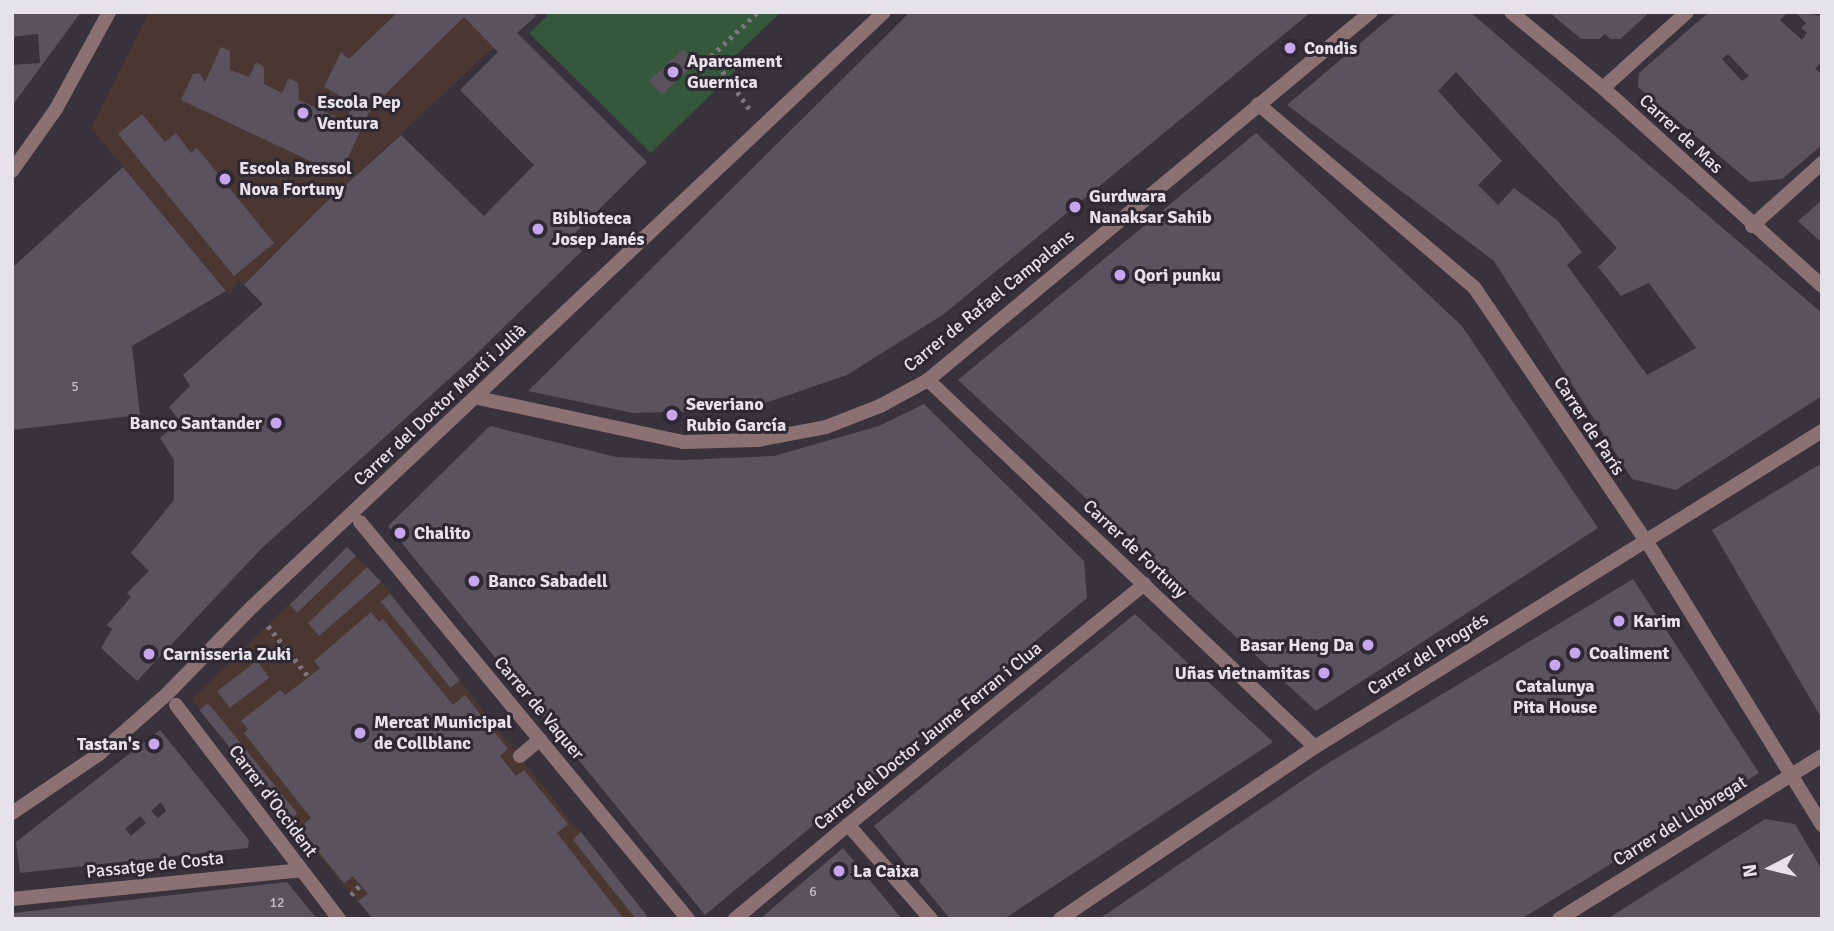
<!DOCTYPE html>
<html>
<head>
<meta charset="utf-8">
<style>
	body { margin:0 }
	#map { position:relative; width:1834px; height:931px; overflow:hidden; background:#38323c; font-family:Signika,sans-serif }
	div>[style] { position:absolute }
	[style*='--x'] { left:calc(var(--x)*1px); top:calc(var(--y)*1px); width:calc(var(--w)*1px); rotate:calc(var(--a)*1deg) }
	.commercial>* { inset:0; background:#4a3730 }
	.education>* { inset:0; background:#4a3731 }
	.green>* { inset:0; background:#345839 }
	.building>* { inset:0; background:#5a535f; transform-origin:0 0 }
	.path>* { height:4.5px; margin-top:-2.25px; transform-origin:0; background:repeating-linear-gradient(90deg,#7b767f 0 3.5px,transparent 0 8.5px) }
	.pedestrian>* { height:14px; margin:-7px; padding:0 7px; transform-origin:7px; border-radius:7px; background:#8c7172 }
	.minor>* { height:14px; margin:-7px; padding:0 7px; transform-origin:7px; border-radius:7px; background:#8c7172 }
	.dots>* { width:19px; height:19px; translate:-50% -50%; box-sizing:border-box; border:4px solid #2e2832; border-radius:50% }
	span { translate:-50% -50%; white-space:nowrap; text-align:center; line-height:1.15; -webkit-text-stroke:6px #2e2832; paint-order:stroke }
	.number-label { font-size:14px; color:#c3bec6 }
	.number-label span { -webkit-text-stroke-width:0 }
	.poi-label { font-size:18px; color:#e6e2e9; font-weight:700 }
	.left { translate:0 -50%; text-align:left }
	.right { translate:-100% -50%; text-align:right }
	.street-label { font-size:18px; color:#e6e2e9 }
	.frame { position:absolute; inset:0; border:14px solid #e6e2e9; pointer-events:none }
	.north { position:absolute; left:1736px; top:833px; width:70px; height:70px; -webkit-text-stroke:5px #2e2832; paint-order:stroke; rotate:263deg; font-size:19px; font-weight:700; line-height:28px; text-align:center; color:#e6e2e9 }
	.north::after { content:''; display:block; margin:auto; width:24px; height:32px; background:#e6e2e9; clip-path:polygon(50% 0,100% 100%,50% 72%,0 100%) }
</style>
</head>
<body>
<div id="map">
	<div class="commercial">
		<i style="clip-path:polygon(347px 547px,382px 582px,648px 919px,373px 919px,289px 821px,192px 699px)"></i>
	</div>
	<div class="education">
		<i style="clip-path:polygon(149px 12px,532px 12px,321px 207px,244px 285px,238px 280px,230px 295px,91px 128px)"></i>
	</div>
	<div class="green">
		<i style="clip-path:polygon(544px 12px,781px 12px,731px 60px,738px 68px,651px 153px,529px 33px,547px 16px)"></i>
	</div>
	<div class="building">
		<i style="clip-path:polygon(14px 12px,81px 12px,12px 106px,12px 65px,40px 63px,38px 34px,12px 37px)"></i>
		<i style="clip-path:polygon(398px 12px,532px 12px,536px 16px,517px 33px,647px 162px,569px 239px,582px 251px,470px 360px,261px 549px,137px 681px,101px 648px,112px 629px,107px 625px,131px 597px,127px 593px,149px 571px,131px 553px,174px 500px,174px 460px,160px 438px,180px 421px,169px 407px,190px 386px,183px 375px,263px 304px,244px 285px,321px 207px,401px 135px,484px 216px,534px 165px,460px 90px,498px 52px,464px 17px,371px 108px,340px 175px,181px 100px,193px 74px,199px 73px,205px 82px,221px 47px,230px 51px,230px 70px,249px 77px,256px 62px,264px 67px,264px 84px,282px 93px,289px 78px,298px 83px,299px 100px,345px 121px,354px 103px,324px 87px,341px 52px,349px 59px)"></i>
		<i style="clip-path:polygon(910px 12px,1311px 12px,944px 314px,847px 375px,744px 410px,633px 413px,528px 391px)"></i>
		<i style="clip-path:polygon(evenodd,1397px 12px,1470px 12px,1822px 313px,1822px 396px,1676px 490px,1632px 479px,1494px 261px,1287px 105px,1397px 12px,1456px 72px,1617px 248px,1598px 267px,1621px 296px,1649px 283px,1696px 348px,1647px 375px,1567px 265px,1582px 252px,1557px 220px,1514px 188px,1498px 205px,1478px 185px,1502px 161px,1438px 91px,1456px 72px)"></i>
		<i style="clip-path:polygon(1549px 12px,1650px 12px,1620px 39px,1610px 39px,1605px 34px,1599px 39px,1581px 39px)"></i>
		<i style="clip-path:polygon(evenodd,1709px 12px,1788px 12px,1780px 20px,1802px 40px,1807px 33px,1801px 28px,1806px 23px,1795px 12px,1822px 16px,1822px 62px,1815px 69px,1822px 74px,1822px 145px,1782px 179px,1750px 182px,1638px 87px,1639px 73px,1709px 12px,1728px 54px,1749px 76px,1742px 81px,1722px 59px,1728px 54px)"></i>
		<i style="left:683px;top:49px;width:19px;height:47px;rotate:47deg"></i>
		<i style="clip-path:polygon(142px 114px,165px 142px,176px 133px,191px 153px,197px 148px,274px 243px,234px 276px,118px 134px)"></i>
		<i style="clip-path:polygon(1256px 133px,1462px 326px,1598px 528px,1316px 711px,958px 380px)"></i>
		<i style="clip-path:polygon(123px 167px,226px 291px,132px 346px,140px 415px,12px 430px,12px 268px)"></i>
		<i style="clip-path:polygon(1822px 200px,1822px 243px,1798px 221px)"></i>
		<i style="clip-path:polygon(924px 404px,1084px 561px,1087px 598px,705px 915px,388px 526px,490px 426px,616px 457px,681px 460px,774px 456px,879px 426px)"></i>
		<i style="clip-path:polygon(1822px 463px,1822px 719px,1712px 530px)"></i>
		<i style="clip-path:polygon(347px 547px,356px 556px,297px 613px,290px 605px)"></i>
		<i style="clip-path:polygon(367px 567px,381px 582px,319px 636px,308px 623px)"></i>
		<i style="clip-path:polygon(1633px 579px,1759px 773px,1521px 919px,1099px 919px,1325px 765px)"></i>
		<i style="left:390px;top:594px;width:111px;height:12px;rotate:51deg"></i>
		<i style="clip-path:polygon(371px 612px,379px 622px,383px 619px,453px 705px,465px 695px,508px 749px,500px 756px,516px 776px,524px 770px,568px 824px,557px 833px,624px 919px,373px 919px,358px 901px,368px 894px,353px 876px,344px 883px,299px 828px,311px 818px,244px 733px,248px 729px,241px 721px,280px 690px,285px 695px,309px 677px,320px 668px,314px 661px)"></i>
		<i style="clip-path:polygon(1135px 614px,1273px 742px,1004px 919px,950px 919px,874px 826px)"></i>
		<i style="left:257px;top:661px;width:21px;height:50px;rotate:53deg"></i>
		<i style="left:208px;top:703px;width:142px;height:11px;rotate:51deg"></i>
		<i style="clip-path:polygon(evenodd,160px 730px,249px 840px,248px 848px,20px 873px,16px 842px,160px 730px,161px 802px,166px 811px,158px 818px,151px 811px,161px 802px,160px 730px,140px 816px,146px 823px,131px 836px,125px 829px,140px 816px)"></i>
		<i style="clip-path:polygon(1765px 819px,1795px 824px,1822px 870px,1822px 919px,1607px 919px)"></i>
		<i style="clip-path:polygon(581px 832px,647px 916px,644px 919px,636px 919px,573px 840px)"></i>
		<i style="clip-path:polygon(843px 848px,902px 919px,760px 919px,790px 893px)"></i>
		<i style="clip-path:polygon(287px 882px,317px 919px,14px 919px,14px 913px)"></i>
	</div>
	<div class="path">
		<i style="--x:749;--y:109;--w:65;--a:-125.6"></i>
		<i style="--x:711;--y:56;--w:64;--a:-43.1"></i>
		<i style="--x:268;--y:626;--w:65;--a:51.2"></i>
		<i style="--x:351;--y:895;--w:13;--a:-48"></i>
	</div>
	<div class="pedestrian">
		<i style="--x:360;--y:522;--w:515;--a:50.44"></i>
		<i style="--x:176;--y:705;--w:269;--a:52.7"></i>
		<i style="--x:520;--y:756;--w:26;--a:-40"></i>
		<i style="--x:12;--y:899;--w:290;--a:-5.7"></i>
		<i style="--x:735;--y:919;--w:147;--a:-39.8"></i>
	</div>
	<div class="minor">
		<i style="--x:1511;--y:12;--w:119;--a:39.6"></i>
		<i style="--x:1603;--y:88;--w:295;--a:42.1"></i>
		<i style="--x:1603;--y:88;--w:113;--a:-42.1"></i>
		<i style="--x:1258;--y:104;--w:283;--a:40.3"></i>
		<i style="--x:1474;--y:287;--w:321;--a:55.9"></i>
		<i style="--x:1654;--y:553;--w:320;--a:58.3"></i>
		<i style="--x:12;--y:171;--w:76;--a:-54.6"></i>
		<i style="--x:56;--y:109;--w:111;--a:-61.3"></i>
		<i style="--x:1752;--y:226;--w:94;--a:-42"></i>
		<i style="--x:928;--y:380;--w:533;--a:43.48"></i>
		<i style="--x:478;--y:398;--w:210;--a:12.1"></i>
		<i style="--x:683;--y:442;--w:75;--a:-1.5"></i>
		<i style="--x:758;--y:440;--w:69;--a:-10.8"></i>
		<i style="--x:826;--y:427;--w:58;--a:-21.3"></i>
		<i style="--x:880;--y:406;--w:55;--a:-28.4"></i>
		<i style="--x:928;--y:380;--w:576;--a:-39.72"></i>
		<i style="--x:12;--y:813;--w:105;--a:-34.1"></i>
		<i style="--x:99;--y:754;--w:91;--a:-41.4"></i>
		<i style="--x:167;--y:694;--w:122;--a:-45.7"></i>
		<i style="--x:252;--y:607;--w:868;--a:-43.27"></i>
		<i style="--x:931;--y:919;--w:125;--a:-131.4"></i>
		<i style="--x:848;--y:825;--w:382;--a:-39.1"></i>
		<i style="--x:1060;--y:919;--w:308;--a:-34"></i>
		<i style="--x:1315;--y:747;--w:597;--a:-31.93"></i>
		<i style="--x:1559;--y:919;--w:309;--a:-31.8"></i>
	</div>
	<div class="dots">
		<i style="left:1290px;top:48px;background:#c7a6ef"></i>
		<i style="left:673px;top:72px;background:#c7a6ef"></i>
		<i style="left:303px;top:113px;background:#c7a6ef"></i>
		<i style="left:225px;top:179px;background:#c7a6ef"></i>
		<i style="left:1075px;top:207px;background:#c7a6ef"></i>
		<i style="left:538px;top:229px;background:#c7a6ef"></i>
		<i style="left:1120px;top:275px;background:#c7a6ef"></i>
		<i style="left:672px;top:415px;background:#c7a6ef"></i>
		<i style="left:276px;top:423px;background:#c7a6ef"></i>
		<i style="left:400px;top:533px;background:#c7a6ef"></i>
		<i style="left:474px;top:581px;background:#c7a6ef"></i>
		<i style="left:1619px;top:621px;background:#c7a6ef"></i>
		<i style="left:1368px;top:645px;background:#c7a6ef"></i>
		<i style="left:1575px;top:653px;background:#c7a6ef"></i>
		<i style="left:149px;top:654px;background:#c7a6ef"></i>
		<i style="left:1555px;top:665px;background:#c7a6ef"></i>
		<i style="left:1324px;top:673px;background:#c7a6ef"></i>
		<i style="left:360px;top:733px;background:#c7a6ef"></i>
		<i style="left:154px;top:744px;background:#c7a6ef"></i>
		<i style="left:839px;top:871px;background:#c7a6ef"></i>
	</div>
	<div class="number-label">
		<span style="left:75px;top:387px">5</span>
		<span style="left:813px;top:892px">6</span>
		<span style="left:277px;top:903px">12</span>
	</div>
	<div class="poi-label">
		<span class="left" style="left:1304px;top:48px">Condis</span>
		<span class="left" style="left:687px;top:72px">Aparcament<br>Guernica</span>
		<span class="left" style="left:317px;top:113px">Escola Pep<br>Ventura</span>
		<span class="left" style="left:239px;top:179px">Escola Bressol<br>Nova Fortuny</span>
		<span class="left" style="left:1089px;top:207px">Gurdwara<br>Nanaksar Sahib</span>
		<span class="left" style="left:552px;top:229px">Biblioteca<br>Josep Janés</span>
		<span class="left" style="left:1134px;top:275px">Qori punku</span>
		<span class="left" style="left:686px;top:415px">Severiano<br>Rubio García</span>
		<span class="right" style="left:262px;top:423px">Banco Santander</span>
		<span class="left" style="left:414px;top:533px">Chalito</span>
		<span class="left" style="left:488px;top:581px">Banco Sabadell</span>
		<span class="left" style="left:1633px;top:621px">Karim</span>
		<span class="right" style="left:1354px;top:645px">Basar Heng Da</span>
		<span class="left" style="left:1589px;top:653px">Coaliment</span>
		<span class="left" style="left:163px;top:654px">Carnisseria Zuki</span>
		<span class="right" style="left:1310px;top:673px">Uñas vietnamitas</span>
		<span style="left:1555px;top:697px">Catalunya<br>Pita House</span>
		<span class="left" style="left:374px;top:733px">Mercat Municipal<br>de Collblanc</span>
		<span class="right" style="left:140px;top:744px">Tastan's</span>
		<span class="left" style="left:853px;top:871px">La Caixa</span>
	</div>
	<div class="street-label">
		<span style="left:1681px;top:134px;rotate:43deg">Carrer de Mas</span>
		<span style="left:989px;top:301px;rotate:-39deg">Carrer de Rafael Campalans</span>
		<span style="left:440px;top:405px;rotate:-43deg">Carrer del Doctor Martí i Julià</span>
		<span style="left:1589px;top:426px;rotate:57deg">Carrer de París</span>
		<span style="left:1135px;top:549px;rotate:43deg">Carrer de Fortuny</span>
		<span style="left:1428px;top:654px;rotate:-32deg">Carrer del Progrés</span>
		<span style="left:539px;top:708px;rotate:50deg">Carrer de Vaquer</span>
		<span style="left:928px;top:736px;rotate:-39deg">Carrer del Doctor Jaume Ferran i Clua</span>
		<span style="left:273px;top:801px;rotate:53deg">Carrer d'Occident</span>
		<span style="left:1680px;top:821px;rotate:-32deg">Carrer del Llobregat</span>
		<span style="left:155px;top:865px;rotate:-6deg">Passatge de Costa</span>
	</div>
	<div class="frame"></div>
	<div class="north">N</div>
</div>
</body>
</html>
